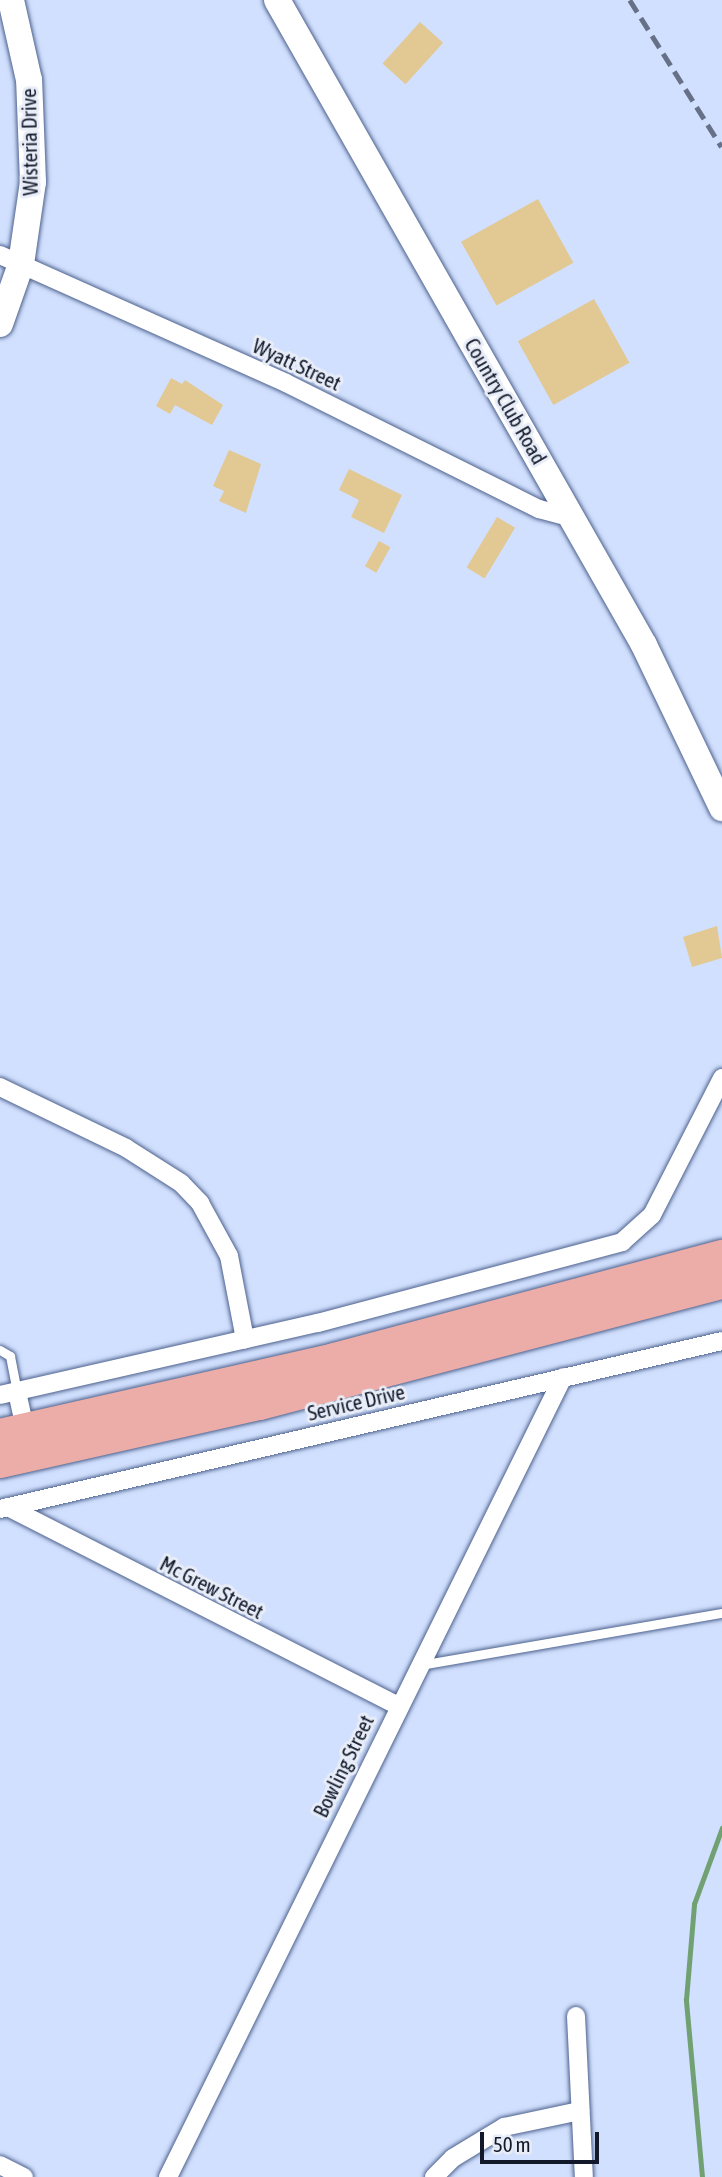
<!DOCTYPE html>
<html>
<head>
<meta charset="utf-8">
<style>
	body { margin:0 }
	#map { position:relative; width:722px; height:2177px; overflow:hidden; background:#d1e0fe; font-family:"Asap Condensed",sans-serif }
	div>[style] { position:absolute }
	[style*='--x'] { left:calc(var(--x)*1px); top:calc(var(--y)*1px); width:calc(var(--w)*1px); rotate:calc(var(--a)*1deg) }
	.stream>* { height:4.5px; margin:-2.25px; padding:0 2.25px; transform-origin:2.25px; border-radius:2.25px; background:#71a173 }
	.building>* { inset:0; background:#e2c893; transform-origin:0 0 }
	.roads { filter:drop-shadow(0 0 2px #4d618d) drop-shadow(0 0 2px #4d618d) }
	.lane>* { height:9px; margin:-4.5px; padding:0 4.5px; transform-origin:4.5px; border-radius:4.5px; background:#fff }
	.street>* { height:18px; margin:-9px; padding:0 9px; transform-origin:9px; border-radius:9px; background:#fff }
	.secondary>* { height:26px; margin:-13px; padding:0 13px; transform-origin:13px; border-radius:13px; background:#fff }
	.primary>* { height:30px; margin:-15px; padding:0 15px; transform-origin:15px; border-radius:15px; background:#ecaca8 }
	.rail>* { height:4.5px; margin-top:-2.25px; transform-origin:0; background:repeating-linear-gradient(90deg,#667188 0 14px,transparent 0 21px) }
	span { translate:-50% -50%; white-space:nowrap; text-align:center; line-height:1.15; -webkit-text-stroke:6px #e8edf7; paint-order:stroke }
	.street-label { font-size:21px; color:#11192b }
	.scale { position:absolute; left:480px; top:2132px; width:119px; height:32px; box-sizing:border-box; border:4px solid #11192b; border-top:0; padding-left:9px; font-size:21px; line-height:24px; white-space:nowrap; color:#11192b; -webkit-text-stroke:5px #e8edf7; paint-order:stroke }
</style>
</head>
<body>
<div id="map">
	<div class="stream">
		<i style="--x:702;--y:2177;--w:178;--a:-95.2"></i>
		<i style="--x:686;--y:2000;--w:96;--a:-85.2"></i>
		<i style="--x:694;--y:1904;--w:81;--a:-69.8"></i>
	</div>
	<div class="building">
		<i style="left:420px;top:22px;width:31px;height:56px;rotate:42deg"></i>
		<i style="left:538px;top:199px;width:73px;height:88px;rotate:61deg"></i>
		<i style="left:594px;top:299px;width:73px;height:87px;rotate:61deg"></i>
		<i style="clip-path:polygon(171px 378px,182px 384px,185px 380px,223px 405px,212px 425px,175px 405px,170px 414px,156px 406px)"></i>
		<i style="clip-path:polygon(229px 450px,261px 464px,246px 513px,219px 501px,224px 491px,213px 486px)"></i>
		<i style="clip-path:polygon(349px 469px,402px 495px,384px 533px,351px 517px,359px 500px,339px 490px)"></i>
		<i style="left:497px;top:517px;width:21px;height:59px;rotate:31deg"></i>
		<i style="left:379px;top:541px;width:13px;height:29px;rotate:29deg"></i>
		<i style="clip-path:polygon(717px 926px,722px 958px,692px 967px,683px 937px)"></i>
	</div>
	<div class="roads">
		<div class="lane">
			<i style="--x:0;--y:1350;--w:12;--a:31"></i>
			<i style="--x:10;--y:1356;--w:37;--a:79"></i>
			<i style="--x:420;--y:1665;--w:306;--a:-9.8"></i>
		</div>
		<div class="street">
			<i style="--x:0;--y:255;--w:313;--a:24.1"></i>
			<i style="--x:286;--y:383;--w:283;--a:26.5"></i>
			<i style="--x:539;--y:509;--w:35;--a:15"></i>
			<i style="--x:0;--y:1087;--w:140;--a:25.8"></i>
			<i style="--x:126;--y:1148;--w:65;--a:32.5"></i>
			<i style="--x:181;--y:1183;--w:28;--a:46"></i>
			<i style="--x:200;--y:1203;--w:60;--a:61.3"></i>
			<i style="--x:229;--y:1256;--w:85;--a:79.1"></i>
			<i style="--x:17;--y:1392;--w:46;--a:77.5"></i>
			<i style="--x:0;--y:1395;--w:326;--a:-12.8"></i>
			<i style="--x:318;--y:1323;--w:315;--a:-14.9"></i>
			<i style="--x:622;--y:1242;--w:40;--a:-42"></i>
			<i style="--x:652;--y:1215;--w:154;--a:-62.9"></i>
			<i style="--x:8;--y:1507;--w:438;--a:27"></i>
			<i style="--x:0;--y:1509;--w:741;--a:-13.1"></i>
			<i style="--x:576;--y:2016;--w:161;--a:87.2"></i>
			<i style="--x:0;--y:2165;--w:27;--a:27"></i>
			<i style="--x:168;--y:2177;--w:892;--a:-63.72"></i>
			<i style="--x:434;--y:2177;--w:27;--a:-45"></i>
			<i style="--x:453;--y:2158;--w:60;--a:-31.3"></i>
			<i style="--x:504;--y:2127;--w:78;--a:-11.9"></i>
		</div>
		<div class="secondary">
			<i style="--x:277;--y:0;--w:742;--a:60.36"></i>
			<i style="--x:644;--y:645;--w:181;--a:64.4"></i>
			<i style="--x:0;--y:324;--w:64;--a:-70.7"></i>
			<i style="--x:21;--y:264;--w:83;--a:-81.7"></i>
			<i style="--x:33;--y:182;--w:102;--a:-92.2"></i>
			<i style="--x:29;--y:80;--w:82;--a:-102.7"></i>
		</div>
		<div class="primary">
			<i style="--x:0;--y:1434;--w:343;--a:-12.8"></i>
			<i style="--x:334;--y:1358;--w:401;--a:-14.9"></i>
			<i style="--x:0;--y:1463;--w:266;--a:-12.6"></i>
			<i style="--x:260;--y:1405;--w:478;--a:-14.7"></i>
		</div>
	</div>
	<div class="rail">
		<i style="--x:630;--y:0;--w:173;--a:58"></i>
	</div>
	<div class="street-label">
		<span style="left:29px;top:142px;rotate:-91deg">Wisteria Drive</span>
		<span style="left:297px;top:364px;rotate:25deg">Wyatt Street</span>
		<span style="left:506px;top:401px;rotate:60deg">Country Club Road</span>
		<span style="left:356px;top:1402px;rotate:-13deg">Service Drive</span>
		<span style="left:212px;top:1587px;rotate:27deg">Mc Grew Street</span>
		<span style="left:343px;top:1766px;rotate:-64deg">Bowling Street</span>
	</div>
	<div class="scale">50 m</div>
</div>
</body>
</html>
